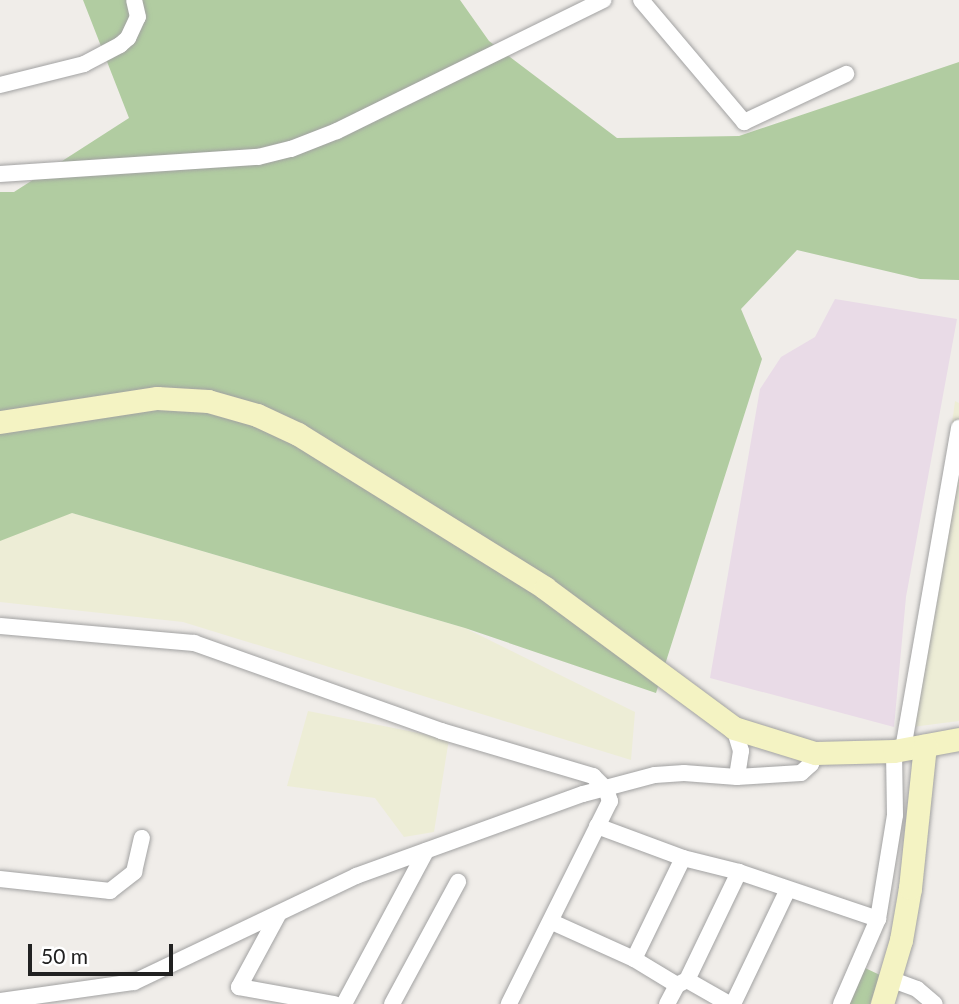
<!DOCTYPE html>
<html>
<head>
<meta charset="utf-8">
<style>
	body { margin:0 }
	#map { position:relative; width:959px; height:1004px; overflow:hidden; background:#f0ede9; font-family:Lato,sans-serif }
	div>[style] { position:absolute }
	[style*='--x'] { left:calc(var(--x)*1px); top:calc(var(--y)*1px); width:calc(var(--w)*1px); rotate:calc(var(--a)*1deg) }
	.industrial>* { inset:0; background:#e9dbe7 }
	.farmland>* { inset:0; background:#ededd6 }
	.forest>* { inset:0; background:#b1cca1 }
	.roads { filter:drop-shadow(0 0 2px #a2a2a2) drop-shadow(0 0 2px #a2a2a2) }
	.street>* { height:16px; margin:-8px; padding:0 8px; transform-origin:8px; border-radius:8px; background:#fff }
	.secondary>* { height:23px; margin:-11.5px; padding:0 11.5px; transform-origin:11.5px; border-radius:11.5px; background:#f4f3c3 }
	span { translate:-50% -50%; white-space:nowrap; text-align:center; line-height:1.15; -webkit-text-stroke:5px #fff; paint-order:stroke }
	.scale { position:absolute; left:28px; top:944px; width:145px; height:32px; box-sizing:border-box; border:4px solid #212121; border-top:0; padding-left:9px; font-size:21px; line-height:24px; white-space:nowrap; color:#212121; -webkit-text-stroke:5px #fff; paint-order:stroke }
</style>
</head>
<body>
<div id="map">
	<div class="industrial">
		<i style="clip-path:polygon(835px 299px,957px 319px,906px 597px,894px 727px,710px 678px,760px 389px,781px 357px,815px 337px)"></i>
	</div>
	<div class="farmland">
		<i style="clip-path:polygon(955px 401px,959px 403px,959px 721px,912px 727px)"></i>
		<i style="clip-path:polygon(72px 513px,465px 628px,635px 712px,631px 760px,183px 622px,0 602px,0 520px)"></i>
		<i style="clip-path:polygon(308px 711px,449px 739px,434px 832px,404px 837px,375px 798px,287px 786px)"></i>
	</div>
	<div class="forest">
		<i style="clip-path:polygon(83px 0,460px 0,489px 41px,617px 138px,739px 136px,959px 62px,959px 280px,920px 279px,797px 250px,741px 309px,762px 359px,656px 693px,465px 628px,72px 513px,0 541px,0 192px,14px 192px,129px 118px)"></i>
		<i style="clip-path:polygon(865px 968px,880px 975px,870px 1004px,849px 1004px)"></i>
	</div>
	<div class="roads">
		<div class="street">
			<i style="--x:641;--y:0;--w:160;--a:49.8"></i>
			<i style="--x:744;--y:122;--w:113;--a:-25.2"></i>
			<i style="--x:0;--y:85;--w:87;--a:-14"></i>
			<i style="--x:84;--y:64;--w:41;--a:-27.8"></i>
			<i style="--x:120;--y:45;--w:11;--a:-41"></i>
			<i style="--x:128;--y:38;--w:23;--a:-65"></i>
			<i style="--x:138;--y:17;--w:17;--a:-103"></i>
			<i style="--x:0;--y:174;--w:259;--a:-3.8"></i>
			<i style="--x:258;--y:157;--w:34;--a:-14"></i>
			<i style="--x:291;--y:149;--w:49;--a:-21.4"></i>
			<i style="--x:337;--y:131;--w:297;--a:-26.2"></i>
			<i style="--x:0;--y:626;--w:195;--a:5"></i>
			<i style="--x:194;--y:643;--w:262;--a:19.6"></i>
			<i style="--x:441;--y:731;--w:159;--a:16.5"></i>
			<i style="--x:593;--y:776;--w:18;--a:45"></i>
			<i style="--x:606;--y:789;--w:13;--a:72"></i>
			<i style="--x:610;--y:801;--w:227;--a:116.5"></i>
			<i style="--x:734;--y:728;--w:24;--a:73"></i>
			<i style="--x:741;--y:751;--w:26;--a:99"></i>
			<i style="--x:903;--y:749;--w:326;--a:-80.1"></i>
			<i style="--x:597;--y:826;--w:92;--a:20.4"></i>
			<i style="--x:683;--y:858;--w:58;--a:14"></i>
			<i style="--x:739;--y:872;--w:147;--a:18.7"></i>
			<i style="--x:878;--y:919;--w:105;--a:-80.7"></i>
			<i style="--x:895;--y:815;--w:64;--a:-90.9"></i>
			<i style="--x:0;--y:879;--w:111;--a:6.2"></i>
			<i style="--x:110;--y:891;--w:31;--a:-38"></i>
			<i style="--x:134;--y:872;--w:35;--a:-77"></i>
			<i style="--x:278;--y:915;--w:82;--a:118.4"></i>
			<i style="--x:239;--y:987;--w:97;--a:10.1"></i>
			<i style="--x:552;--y:922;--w:90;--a:24.3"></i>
			<i style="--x:634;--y:959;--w:50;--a:31.2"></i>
			<i style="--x:677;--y:985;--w:11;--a:-27"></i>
			<i style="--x:687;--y:980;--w:48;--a:29.7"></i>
			<i style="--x:634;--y:959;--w:112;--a:-64.1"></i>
			<i style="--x:890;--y:979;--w:29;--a:20"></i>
			<i style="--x:917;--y:989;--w:23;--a:40"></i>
			<i style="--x:687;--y:980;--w:120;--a:-64.3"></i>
			<i style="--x:0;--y:1001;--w:135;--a:-8.1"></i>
			<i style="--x:134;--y:982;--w:246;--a:-25.5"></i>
			<i style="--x:356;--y:876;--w:241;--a:-19.9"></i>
			<i style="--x:583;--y:794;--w:74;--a:-14.8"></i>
			<i style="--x:655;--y:775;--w:29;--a:-4"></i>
			<i style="--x:684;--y:773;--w:53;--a:4.3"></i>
			<i style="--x:737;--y:777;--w:64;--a:-3.6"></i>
			<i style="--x:801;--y:773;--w:13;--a:-42"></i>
			<i style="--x:811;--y:764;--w:12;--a:-70"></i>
			<i style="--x:344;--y:1004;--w:174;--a:-61.8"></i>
			<i style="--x:392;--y:1004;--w:139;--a:-61.6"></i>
			<i style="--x:667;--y:1004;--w:21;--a:-62"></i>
			<i style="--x:733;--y:1004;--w:127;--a:-64.4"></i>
			<i style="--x:841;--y:1004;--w:93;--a:-66.5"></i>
		</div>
		<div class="secondary">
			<i style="--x:0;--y:422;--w:159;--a:-8.7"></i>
			<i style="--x:157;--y:398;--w:51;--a:3.4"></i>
			<i style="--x:208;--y:401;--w:51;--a:15.9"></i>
			<i style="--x:257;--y:415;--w:45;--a:24.9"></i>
			<i style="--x:298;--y:434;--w:291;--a:31.9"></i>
			<i style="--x:545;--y:588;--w:235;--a:36.5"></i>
			<i style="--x:734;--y:728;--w:85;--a:17.2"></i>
			<i style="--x:815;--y:753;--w:79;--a:-1.5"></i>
			<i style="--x:894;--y:751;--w:66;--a:-10.5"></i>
			<i style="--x:882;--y:1004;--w:67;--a:-73.5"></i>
			<i style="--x:901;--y:940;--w:53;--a:-80.2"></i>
			<i style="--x:910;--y:888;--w:143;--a:-84"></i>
		</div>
	</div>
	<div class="scale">50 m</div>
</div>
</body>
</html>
